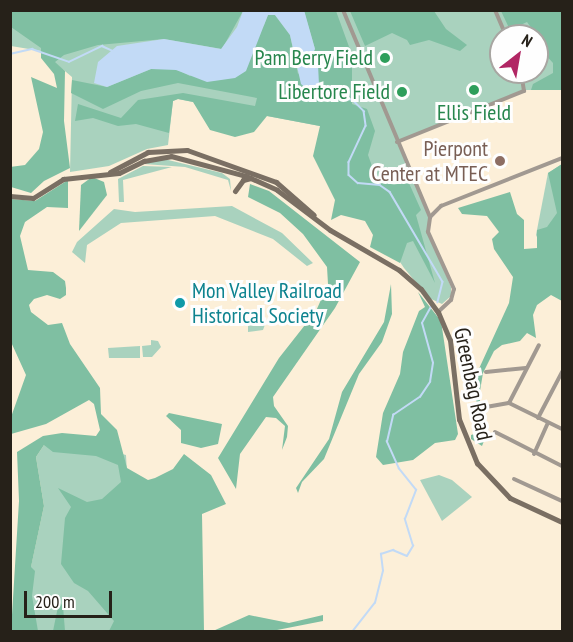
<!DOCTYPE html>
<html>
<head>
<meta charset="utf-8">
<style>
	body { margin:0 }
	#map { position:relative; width:573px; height:642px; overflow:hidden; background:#fcefd8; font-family:"PT Sans Narrow",sans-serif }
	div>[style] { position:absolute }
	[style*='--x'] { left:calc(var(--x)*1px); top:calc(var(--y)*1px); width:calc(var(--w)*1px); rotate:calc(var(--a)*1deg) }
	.green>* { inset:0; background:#a9d2be }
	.forest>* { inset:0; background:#7fbfa2 }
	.water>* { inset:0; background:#c2daf6 }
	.stream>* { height:1.5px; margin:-0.75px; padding:0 0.75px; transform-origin:0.75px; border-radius:0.75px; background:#c2daf6 }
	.street>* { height:4px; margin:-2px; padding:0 2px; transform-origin:2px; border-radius:2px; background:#a19991 }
	.secondary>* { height:5px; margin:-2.5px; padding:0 2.5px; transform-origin:2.5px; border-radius:2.5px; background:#7a6f63 }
	.dots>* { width:16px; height:16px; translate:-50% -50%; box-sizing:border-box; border:3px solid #fefefe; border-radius:50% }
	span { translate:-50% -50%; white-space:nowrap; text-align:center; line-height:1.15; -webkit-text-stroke:6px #fefefe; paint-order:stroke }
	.leisure-label { font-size:22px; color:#27864d }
	.right { translate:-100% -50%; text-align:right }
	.education-label { font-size:22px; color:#785e54 }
	.culture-label { font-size:22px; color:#0d838f }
	.left { translate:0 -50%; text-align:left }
	.street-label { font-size:22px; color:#262119 }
	.frame { position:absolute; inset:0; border:12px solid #262119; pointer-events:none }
	.north { position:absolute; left:489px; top:24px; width:60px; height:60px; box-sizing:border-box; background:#fefefe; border:2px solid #a8a6a2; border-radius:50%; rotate:31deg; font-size:16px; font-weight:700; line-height:24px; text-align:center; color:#262119 }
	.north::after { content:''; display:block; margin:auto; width:21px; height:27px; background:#b12664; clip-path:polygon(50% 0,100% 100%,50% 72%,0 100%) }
	.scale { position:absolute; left:24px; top:591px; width:88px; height:27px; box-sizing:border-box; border:3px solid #262119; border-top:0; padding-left:8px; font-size:18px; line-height:21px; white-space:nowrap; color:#262119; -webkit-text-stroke:4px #fefefe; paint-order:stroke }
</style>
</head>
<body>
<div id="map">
	<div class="green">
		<i style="clip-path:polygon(evenodd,10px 11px,562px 11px,562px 90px,525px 90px,397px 142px,430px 217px,428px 232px,451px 287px,451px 296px,442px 304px,429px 298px,404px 268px,327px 152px,330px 128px,178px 99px,173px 101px,168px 145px,147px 149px,109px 166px,70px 172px,72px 77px,41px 51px,11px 46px,10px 11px,501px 36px,537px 36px,537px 72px,501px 72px,501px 36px)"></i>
		<i style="clip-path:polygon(164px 159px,222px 173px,230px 179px,231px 191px,228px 180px,185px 167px,144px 164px)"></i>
		<i style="clip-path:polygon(562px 164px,562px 292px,536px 235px,548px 173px)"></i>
		<i style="clip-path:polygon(143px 166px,172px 167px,123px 180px,124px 202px,119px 202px,118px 179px)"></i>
		<i style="clip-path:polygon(232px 206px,282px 233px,313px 263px,307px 266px,273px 239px,215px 216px,121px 223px,87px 245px,85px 263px,72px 252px,77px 242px,114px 209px,135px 212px)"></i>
		<i style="clip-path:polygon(266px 322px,263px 330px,248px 332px,248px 323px)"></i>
		<i style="clip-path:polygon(151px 340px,158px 341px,161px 347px,152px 357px,143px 357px,142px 346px,151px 345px)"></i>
		<i style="clip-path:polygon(140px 346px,140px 358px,109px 358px,108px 348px)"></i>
		<i style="clip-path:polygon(50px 436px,126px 455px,129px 510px,204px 631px,17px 632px,44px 506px,36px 457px)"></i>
		<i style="clip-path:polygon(439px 475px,452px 480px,472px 497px,442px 521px,420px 480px)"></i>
	</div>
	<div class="forest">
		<i style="clip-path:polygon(11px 11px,243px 11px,222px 49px,164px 39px,98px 45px,64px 55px,55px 62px,65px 71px,64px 121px,70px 168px,44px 181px,31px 193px,11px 187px,10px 167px,25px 165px,39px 149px,43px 132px,31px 77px,57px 88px,54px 74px,41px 58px,41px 48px,11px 27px)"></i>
		<i style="clip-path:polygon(304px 11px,336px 11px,352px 55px,352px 104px,367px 109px,375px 131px,368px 155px,377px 180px,394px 185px,408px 181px,421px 210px,416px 215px,435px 283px,413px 241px,407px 243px,400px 263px,370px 247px,373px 235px,365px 221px,341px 215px,331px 220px,335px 200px,313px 156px,320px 126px,267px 116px,254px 132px,235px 137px,210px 130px,193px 102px,178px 99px,173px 101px,169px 133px,136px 124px,118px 126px,93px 118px,75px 121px,78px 104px,121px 118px,138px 100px,183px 93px,255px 106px,257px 98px,178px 83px,141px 91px,103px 109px,71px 93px,72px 80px,107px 87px,151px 69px,176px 69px,190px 76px,264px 25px,268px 15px,275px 15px,290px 35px,298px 74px,311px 62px,315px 49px)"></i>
		<i style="clip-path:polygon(350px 11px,434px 11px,446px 29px,467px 45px,460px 51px,429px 40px,410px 45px,407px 40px,392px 33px,365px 46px)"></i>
		<i style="clip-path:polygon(501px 11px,562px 11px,562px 90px,531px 90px,533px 84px,553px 73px,553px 63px,543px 52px,537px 52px,537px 36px,527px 22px,510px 30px)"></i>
		<i style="clip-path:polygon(562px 164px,562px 301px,551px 295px,537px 305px,533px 315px,536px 338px,527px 333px,520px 341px,502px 345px,494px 351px,483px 373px,479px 397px,488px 431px,482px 446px,471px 439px,471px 435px,484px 431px,472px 384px,509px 303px,513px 277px,494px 249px,492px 239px,499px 232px,487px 216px,462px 214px,458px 208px,510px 192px,517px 214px,524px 220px,524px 249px,537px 248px,537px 230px,547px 227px,557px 213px,548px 173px)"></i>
		<i style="clip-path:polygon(92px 177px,104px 182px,107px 195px,79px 231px,81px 185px)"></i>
		<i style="clip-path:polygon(68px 180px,68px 208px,47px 207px,25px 222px,20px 236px,28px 270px,53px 272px,65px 281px,66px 288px,66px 295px,60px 299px,47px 295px,34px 299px,29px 305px,31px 312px,48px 325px,62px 323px,70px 344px,100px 388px,101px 414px,117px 430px,127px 468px,148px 480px,155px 478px,173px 469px,184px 454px,211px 475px,226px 504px,202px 514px,204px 631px,109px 631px,114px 621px,88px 591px,74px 583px,61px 564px,65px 518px,71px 507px,58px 488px,87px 502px,102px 499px,121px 482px,118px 465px,96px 456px,53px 452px,44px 445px,36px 457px,44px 506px,31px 567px,35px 571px,32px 596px,38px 631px,11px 631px,19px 501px,17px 452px,43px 436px,62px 433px,96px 436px,100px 430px,94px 404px,89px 400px,46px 424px,11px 434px,11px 417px,26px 375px,11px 342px,11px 199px,35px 201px)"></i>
		<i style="clip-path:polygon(250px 184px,269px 191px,360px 262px,335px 308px,273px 397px,274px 406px,288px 426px,287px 437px,282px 450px,285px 426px,276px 418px,266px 417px,240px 454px,236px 489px,218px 458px,279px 358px,316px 311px,328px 284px,327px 267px,303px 234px,280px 213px,248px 197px)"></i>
		<i style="clip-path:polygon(391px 284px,392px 314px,382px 342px,359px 374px,324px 459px,302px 482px,298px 493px,296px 488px,329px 439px,342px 392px,384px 322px)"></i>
		<i style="clip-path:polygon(418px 292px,441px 321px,458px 434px,455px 440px,435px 443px,413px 460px,383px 465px,376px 457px,383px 413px,400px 374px,403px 352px,419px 311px,425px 307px)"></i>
		<i style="clip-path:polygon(169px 413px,222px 424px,218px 444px,201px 448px,181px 443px,181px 430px,166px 416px)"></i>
		<i style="clip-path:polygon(59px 602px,63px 606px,65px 631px,53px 631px)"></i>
		<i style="clip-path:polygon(249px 615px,289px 623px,323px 615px,323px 621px,272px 631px,213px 631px)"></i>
	</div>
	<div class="water">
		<i style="clip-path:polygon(304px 10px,315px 49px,309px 59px,318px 64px,319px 85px,315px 96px,301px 84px,290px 35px,275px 15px,268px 15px,246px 71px,235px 78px,207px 82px,176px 70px,151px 69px,107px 87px,94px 83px,98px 62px,117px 46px,164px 39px,221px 49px,237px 27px,243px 11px)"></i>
	</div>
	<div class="stream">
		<i style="--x:10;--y:54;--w:23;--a:-13"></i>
		<i style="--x:32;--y:49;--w:39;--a:19"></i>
		<i style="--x:69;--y:62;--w:37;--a:-26"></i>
		<i style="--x:102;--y:46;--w:12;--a:24"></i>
		<i style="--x:315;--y:95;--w:38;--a:7"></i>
		<i style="--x:353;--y:100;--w:16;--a:45"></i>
		<i style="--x:364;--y:111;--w:15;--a:82"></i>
		<i style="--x:366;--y:126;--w:40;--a:115"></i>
		<i style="--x:349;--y:162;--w:13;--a:90"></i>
		<i style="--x:349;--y:175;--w:12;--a:42"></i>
		<i style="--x:358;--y:183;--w:22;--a:5"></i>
		<i style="--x:380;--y:185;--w:12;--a:35"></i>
		<i style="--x:390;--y:192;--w:104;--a:59.5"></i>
		<i style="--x:443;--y:282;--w:21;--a:104"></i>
		<i style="--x:352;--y:632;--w:37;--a:-52"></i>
		<i style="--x:375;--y:603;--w:33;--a:-76"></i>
		<i style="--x:383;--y:571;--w:17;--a:-97"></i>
		<i style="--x:381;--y:554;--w:13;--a:-18"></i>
		<i style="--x:393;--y:550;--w:15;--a:23"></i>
		<i style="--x:407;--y:556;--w:12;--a:-59"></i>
		<i style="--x:413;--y:546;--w:28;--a:-107"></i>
		<i style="--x:405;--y:519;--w:31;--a:-69"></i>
		<i style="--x:416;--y:490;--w:27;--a:-129"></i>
		<i style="--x:399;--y:469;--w:30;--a:-114"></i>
		<i style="--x:387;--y:442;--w:28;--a:-77"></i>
		<i style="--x:393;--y:415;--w:32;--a:-34"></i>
		<i style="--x:420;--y:397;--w:18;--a:-56"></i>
		<i style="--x:430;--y:382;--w:19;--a:-81"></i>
		<i style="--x:433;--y:363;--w:41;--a:-105.4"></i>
		<i style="--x:422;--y:323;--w:18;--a:-61"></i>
	</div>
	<div class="street">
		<i style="--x:343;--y:10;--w:225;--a:67.2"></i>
		<i style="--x:495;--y:10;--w:28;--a:67"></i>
		<i style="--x:397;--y:142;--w:137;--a:-21.9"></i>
		<i style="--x:524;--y:91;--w:19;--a:-99"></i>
		<i style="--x:438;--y:312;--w:18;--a:-43"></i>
		<i style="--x:451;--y:300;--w:11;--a:-75"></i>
		<i style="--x:454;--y:289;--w:63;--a:-114.5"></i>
		<i style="--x:428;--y:232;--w:15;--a:-82"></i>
		<i style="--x:430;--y:217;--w:16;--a:-45"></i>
		<i style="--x:441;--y:206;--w:130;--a:-21.6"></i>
		<i style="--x:486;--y:372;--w:40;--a:-5.7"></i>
		<i style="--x:509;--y:403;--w:65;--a:-62.7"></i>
		<i style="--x:486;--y:407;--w:23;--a:-10"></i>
		<i style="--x:509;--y:403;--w:59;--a:26.1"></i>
		<i style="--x:538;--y:418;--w:52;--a:-62.4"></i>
		<i style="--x:495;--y:432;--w:75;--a:26.9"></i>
		<i style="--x:534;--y:454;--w:34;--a:-66"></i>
		<i style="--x:514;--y:479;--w:53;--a:24.6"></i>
	</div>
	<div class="secondary">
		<i style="--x:110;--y:172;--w:43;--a:-27.8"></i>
		<i style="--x:148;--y:152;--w:39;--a:-3"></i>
		<i style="--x:187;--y:150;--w:95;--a:19.8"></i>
		<i style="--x:276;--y:182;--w:50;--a:41"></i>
		<i style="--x:235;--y:191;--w:14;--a:-54"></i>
		<i style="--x:243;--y:180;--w:8;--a:-14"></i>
		<i style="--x:10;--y:196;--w:23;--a:5"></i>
		<i style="--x:33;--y:198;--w:36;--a:-32"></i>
		<i style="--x:63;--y:179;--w:56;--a:-6.1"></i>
		<i style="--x:119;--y:173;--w:28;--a:-26"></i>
		<i style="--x:144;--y:161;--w:27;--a:-10"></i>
		<i style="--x:171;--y:156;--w:78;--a:14.9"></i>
		<i style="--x:246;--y:176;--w:34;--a:24"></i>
		<i style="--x:277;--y:190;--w:66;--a:37"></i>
		<i style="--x:330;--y:230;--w:80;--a:30.1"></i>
		<i style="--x:399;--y:270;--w:29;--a:41"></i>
		<i style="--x:421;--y:289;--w:29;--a:54"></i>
		<i style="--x:438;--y:312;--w:30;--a:67"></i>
		<i style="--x:450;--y:340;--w:80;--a:83.5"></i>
		<i style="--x:459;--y:419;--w:48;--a:67.8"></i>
		<i style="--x:477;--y:463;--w:48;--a:46.7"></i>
		<i style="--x:510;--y:498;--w:57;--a:24.8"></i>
	</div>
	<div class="dots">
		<i style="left:385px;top:58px;background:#2e9e5b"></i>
		<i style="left:474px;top:90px;background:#2e9e5b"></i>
		<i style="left:402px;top:92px;background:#2e9e5b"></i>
		<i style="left:500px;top:161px;background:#8d6e63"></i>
		<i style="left:180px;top:303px;background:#0f9aa8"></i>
	</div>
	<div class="leisure-label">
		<span class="right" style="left:373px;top:58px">Pam Berry Field</span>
		<span class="right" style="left:390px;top:92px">Libertore Field</span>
		<span style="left:474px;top:113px">Ellis Field</span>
	</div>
	<div class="education-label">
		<span class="right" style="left:488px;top:161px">Pierpont<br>Center at MTEC</span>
	</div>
	<div class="culture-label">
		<span class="left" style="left:192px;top:303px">Mon Valley Railroad<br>Historical Society</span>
	</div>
	<div class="street-label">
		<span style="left:473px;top:384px;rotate:78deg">Greenbag Road</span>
	</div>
	<div class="frame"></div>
	<div class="north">N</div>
	<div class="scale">200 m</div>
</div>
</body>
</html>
